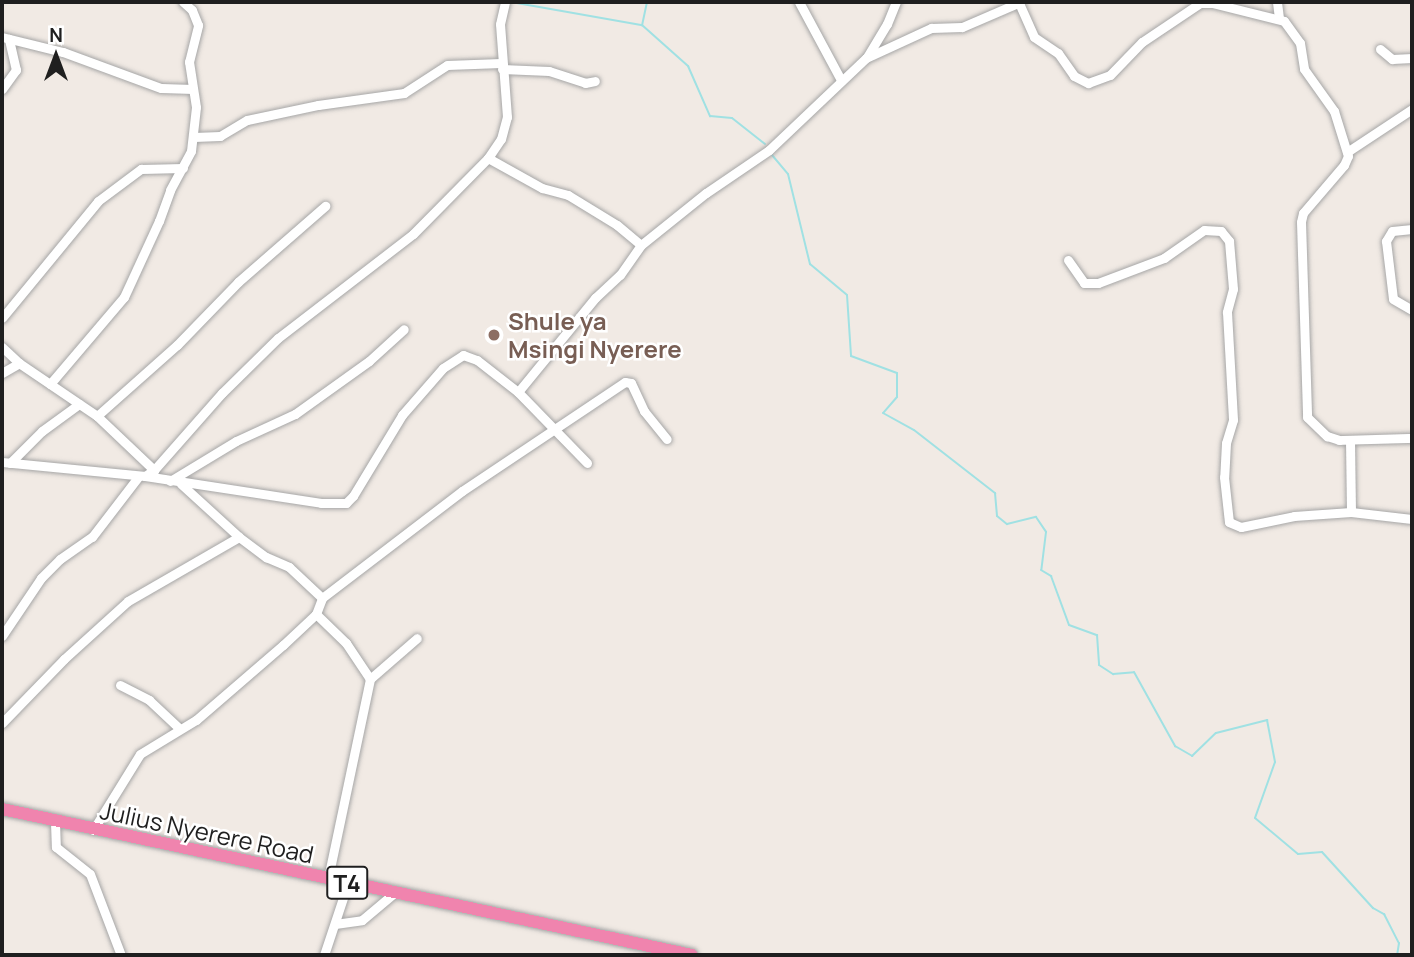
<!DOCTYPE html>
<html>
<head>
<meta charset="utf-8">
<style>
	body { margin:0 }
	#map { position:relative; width:1414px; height:957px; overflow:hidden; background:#f1eae4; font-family:Manrope,sans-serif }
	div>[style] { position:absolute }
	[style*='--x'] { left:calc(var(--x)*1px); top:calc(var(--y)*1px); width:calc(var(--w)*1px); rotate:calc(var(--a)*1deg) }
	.stream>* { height:2px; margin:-1px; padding:0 1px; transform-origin:1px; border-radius:1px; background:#a0e1e3 }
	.roads { filter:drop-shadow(0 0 2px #a6a6a6) drop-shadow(0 0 2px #a6a6a6) }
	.minor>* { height:9px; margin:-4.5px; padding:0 4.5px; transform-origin:4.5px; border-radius:4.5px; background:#fff }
	.highway>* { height:12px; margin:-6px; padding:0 6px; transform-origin:6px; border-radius:6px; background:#f084ae }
	.dots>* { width:19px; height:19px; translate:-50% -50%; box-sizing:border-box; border:4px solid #fff; border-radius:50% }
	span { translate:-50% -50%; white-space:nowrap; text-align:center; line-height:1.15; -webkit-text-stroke:5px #fff; paint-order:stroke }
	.shield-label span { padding:2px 5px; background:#fff; border:2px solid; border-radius:5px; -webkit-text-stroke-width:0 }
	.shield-label { font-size:23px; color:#1f1f1f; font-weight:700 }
	.education-label { font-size:24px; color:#785e54; font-weight:700 }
	.left { translate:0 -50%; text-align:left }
	.street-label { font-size:24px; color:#1f1f1f }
	.frame { position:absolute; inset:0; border:4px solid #1f1f1f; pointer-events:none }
	.north { position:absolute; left:21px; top:21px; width:70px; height:70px; -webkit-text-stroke:5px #fff; paint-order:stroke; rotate:0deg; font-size:19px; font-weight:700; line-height:28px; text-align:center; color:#1f1f1f }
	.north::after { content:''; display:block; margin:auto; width:24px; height:32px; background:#1f1f1f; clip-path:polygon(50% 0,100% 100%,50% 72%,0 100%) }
</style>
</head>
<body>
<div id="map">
	<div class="stream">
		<i style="--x:511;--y:2;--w:132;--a:10"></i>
		<i style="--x:647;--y:2;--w:24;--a:102"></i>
		<i style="--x:642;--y:25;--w:62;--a:41.7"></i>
		<i style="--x:688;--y:66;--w:55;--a:66.3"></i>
		<i style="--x:710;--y:116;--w:22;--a:5"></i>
		<i style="--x:732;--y:118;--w:42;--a:38.2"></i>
		<i style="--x:772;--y:155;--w:25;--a:50"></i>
		<i style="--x:788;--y:174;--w:93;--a:76.3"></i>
		<i style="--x:810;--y:264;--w:48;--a:40"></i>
		<i style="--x:847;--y:295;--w:61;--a:86.2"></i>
		<i style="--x:851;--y:356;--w:49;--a:20.3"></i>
		<i style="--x:897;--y:373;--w:24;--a:90"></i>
		<i style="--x:897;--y:397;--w:21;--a:131"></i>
		<i style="--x:883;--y:413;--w:35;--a:29"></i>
		<i style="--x:914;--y:430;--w:103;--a:37.9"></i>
		<i style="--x:995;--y:493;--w:23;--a:85"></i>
		<i style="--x:997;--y:516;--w:13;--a:39"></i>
		<i style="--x:1007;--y:524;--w:30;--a:-14"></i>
		<i style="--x:1036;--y:517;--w:18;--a:56"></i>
		<i style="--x:1046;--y:532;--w:38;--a:97"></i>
		<i style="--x:1041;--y:570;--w:12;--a:31"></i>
		<i style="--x:1051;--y:576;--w:52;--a:69.8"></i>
		<i style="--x:1069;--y:625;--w:30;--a:20"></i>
		<i style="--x:1097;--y:635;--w:30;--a:86"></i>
		<i style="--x:1099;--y:665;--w:17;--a:33"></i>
		<i style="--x:1113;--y:674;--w:21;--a:-5"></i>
		<i style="--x:1134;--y:672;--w:85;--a:61"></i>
		<i style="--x:1175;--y:746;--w:20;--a:30"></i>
		<i style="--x:1192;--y:756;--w:33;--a:-44"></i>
		<i style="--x:1216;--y:733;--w:53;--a:-14.3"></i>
		<i style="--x:1267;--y:720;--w:43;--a:79.2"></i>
		<i style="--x:1275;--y:762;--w:59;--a:109.7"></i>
		<i style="--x:1255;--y:818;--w:56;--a:39.9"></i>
		<i style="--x:1298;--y:854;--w:24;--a:-5"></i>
		<i style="--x:1322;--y:852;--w:76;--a:47.7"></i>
		<i style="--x:1373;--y:908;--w:13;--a:29"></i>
		<i style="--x:1384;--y:914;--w:33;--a:63"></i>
		<i style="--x:1399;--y:943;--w:12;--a:99"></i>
	</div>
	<div class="roads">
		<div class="minor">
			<i style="--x:799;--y:2;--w:89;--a:61.7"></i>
			<i style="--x:1277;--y:2;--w:16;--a:83"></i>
			<i style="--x:1019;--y:3;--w:37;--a:66"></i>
			<i style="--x:1034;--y:37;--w:29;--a:34"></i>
			<i style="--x:1058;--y:53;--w:28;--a:55"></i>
			<i style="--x:1074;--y:76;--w:16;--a:27"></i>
			<i style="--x:1088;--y:83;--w:23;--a:-20"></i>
			<i style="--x:1110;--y:75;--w:46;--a:-45.9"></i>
			<i style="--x:1142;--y:42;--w:70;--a:-33.9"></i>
			<i style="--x:1200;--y:3;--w:12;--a:0"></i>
			<i style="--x:1212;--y:3;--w:74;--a:14"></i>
			<i style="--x:1284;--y:21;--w:27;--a:54"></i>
			<i style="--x:1300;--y:43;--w:26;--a:81"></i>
			<i style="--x:1304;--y:69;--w:52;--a:54.5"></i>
			<i style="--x:1334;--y:111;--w:47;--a:72.7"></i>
			<i style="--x:1348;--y:156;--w:10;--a:114"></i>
			<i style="--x:1344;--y:165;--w:63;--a:130.5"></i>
			<i style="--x:1303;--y:213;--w:9;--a:103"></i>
			<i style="--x:1301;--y:222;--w:195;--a:88.2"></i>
			<i style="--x:1307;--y:417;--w:28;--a:44"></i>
			<i style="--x:1327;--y:436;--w:13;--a:18"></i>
			<i style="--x:1339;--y:440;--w:73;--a:-1.6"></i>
			<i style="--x:2;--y:37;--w:63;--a:13.8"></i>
			<i style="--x:63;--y:52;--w:104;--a:20.2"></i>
			<i style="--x:161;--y:88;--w:32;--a:2"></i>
			<i style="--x:1380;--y:49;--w:16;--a:40"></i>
			<i style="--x:1392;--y:59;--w:20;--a:-3"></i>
			<i style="--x:867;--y:57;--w:39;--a:-59"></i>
			<i style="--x:887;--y:24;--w:24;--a:-68"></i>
			<i style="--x:502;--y:69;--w:47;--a:2.4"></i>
			<i style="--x:549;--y:71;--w:38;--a:18"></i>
			<i style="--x:585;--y:83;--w:10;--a:-11"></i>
			<i style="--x:2;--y:89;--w:24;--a:-54"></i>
			<i style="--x:16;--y:70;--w:32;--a:-103"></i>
			<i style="--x:194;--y:137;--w:26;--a:-2"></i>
			<i style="--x:220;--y:136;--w:31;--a:-31"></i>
			<i style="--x:247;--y:120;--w:73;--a:-11.9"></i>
			<i style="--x:318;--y:105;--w:87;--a:-7.9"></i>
			<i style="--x:404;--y:93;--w:51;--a:-33.1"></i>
			<i style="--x:447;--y:65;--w:54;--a:-2.1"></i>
			<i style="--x:1347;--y:152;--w:78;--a:-33.5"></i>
			<i style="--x:488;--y:158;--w:62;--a:29.1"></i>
			<i style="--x:542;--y:188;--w:27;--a:15"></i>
			<i style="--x:568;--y:195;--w:57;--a:31.5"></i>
			<i style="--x:617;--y:225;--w:31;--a:40"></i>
			<i style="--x:1412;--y:229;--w:20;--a:174"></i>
			<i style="--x:1392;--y:231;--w:12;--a:121"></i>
			<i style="--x:1386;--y:241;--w:58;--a:83.1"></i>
			<i style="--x:1393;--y:299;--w:22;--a:30"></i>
			<i style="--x:1068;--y:260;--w:28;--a:55"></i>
			<i style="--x:1084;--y:283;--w:14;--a:0"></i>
			<i style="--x:1098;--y:283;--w:71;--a:-20.7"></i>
			<i style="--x:1164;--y:258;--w:49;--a:-35"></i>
			<i style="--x:1204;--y:230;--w:17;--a:3"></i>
			<i style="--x:1221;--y:231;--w:13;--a:51"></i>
			<i style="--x:1229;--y:241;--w:48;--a:85.2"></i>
			<i style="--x:1233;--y:289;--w:24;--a:105"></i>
			<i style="--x:1227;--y:312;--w:108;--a:86.8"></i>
			<i style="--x:1233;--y:420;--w:24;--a:107"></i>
			<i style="--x:1226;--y:443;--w:34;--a:93"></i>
			<i style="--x:1224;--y:477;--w:45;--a:83.7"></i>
			<i style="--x:1229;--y:522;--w:13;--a:23"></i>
			<i style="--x:1241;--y:527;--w:54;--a:-11.7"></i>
			<i style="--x:1294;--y:516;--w:57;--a:-4"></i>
			<i style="--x:1351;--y:512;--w:61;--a:6.5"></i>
			<i style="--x:2;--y:318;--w:151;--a:-50.6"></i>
			<i style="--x:98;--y:201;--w:54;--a:-36.7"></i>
			<i style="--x:141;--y:169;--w:42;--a:-1.4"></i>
			<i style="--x:2;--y:347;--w:23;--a:43"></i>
			<i style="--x:19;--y:363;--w:94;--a:34.2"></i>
			<i style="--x:97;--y:416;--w:79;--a:43.5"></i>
			<i style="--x:2;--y:373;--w:20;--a:-30"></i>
			<i style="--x:50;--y:384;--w:114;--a:-49.6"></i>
			<i style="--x:124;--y:297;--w:84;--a:-65.3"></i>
			<i style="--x:159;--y:221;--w:33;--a:-70"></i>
			<i style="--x:170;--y:190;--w:44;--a:-61.7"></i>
			<i style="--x:191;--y:151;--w:44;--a:-83.5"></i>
			<i style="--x:196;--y:107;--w:46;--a:-98.8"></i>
			<i style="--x:189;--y:62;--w:38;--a:-76"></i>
			<i style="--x:198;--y:25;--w:16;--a:-112"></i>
			<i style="--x:192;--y:10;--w:12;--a:-138"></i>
			<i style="--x:518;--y:392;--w:122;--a:-50.7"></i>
			<i style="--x:595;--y:298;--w:34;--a:-43"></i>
			<i style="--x:620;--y:275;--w:37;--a:-55"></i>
			<i style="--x:641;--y:245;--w:83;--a:-38.7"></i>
			<i style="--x:706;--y:193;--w:76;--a:-34.3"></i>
			<i style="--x:769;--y:150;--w:134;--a:-43.5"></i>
			<i style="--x:866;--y:58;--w:72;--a:-24.8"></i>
			<i style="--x:931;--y:28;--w:31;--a:-2"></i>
			<i style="--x:962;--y:27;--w:63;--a:-23.3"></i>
			<i style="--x:97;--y:416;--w:107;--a:-41.6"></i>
			<i style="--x:177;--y:345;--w:88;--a:-45.9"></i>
			<i style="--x:238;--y:282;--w:116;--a:-41.1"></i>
			<i style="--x:1350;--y:440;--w:72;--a:89.2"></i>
			<i style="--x:2;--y:462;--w:144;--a:5.6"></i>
			<i style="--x:145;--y:476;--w:11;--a:-34"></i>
			<i style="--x:154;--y:470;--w:103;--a:-48.6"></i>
			<i style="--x:222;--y:393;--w:78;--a:-44.5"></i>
			<i style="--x:278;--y:338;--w:170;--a:-37.6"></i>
			<i style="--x:413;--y:234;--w:107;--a:-45.4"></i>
			<i style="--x:488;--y:158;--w:23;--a:-56"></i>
			<i style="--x:501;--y:139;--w:23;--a:-75"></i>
			<i style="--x:507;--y:117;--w:93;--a:-94.3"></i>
			<i style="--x:500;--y:24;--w:23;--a:-77"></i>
			<i style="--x:10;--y:463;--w:45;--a:-45"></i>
			<i style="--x:42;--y:431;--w:46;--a:-36.1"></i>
			<i style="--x:145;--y:476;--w:178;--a:8.7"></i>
			<i style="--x:321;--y:503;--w:25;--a:0"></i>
			<i style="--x:346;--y:503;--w:10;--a:-45"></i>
			<i style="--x:353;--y:496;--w:95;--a:-58.8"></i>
			<i style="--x:402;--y:415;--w:62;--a:-48.9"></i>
			<i style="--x:443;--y:368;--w:24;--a:-33"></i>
			<i style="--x:463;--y:355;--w:15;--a:20"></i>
			<i style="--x:477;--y:360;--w:52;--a:38"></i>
			<i style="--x:518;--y:392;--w:99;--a:45.8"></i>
			<i style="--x:170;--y:481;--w:77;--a:-31.2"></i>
			<i style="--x:236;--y:441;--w:65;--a:-24.6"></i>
			<i style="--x:295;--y:414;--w:91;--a:-35.6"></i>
			<i style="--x:369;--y:361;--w:47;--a:-42.4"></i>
			<i style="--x:181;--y:484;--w:79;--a:42.4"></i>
			<i style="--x:239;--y:537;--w:34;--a:37"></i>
			<i style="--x:266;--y:557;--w:25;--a:23"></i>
			<i style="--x:289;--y:567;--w:45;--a:43.2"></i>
			<i style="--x:322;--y:598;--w:176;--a:-37.4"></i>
			<i style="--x:462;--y:491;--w:196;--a:-33.8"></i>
			<i style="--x:625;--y:382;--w:6;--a:9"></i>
			<i style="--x:631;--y:383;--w:31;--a:65"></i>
			<i style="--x:644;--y:411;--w:36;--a:51"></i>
			<i style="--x:316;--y:614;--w:42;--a:44"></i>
			<i style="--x:346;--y:643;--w:43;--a:56.3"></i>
			<i style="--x:370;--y:679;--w:204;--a:101.9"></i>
			<i style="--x:2;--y:636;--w:70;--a:-56.1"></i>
			<i style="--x:41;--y:578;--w:27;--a:-45"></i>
			<i style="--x:60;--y:559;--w:39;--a:-35"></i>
			<i style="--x:92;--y:537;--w:76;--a:-52.5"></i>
			<i style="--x:370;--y:679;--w:62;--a:-41.1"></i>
			<i style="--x:120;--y:685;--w:33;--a:27"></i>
			<i style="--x:149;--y:700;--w:42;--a:43.1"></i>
			<i style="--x:2;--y:723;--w:89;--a:-45.9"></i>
			<i style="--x:64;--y:659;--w:86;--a:-42.2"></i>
			<i style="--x:128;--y:601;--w:128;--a:-30"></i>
			<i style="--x:55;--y:822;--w:25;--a:88"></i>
			<i style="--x:56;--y:847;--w:43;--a:38.5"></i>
			<i style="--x:90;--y:874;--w:87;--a:69.1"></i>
			<i style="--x:93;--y:830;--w:89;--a:-58.3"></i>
			<i style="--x:140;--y:754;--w:66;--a:-31.3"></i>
			<i style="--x:196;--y:720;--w:115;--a:-40.8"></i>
			<i style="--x:283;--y:645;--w:45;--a:-43.2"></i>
			<i style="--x:316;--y:614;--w:17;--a:-69"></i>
			<i style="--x:335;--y:924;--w:27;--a:-8"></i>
			<i style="--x:362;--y:920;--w:40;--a:-40"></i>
			<i style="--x:324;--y:955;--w:76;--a:-71.6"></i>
		</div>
		<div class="highway">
			<i style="--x:2;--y:809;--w:705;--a:11.95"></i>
		</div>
	</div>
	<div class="dots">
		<i style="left:494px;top:335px;background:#8d6e63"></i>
	</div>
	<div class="shield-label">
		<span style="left:347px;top:883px">T4</span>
	</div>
	<div class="education-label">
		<span class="left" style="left:508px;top:335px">Shule ya<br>Msingi Nyerere</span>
	</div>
	<div class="street-label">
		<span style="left:207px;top:832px;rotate:12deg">Julius Nyerere Road</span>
	</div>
	<div class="frame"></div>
	<div class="north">N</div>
</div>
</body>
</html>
